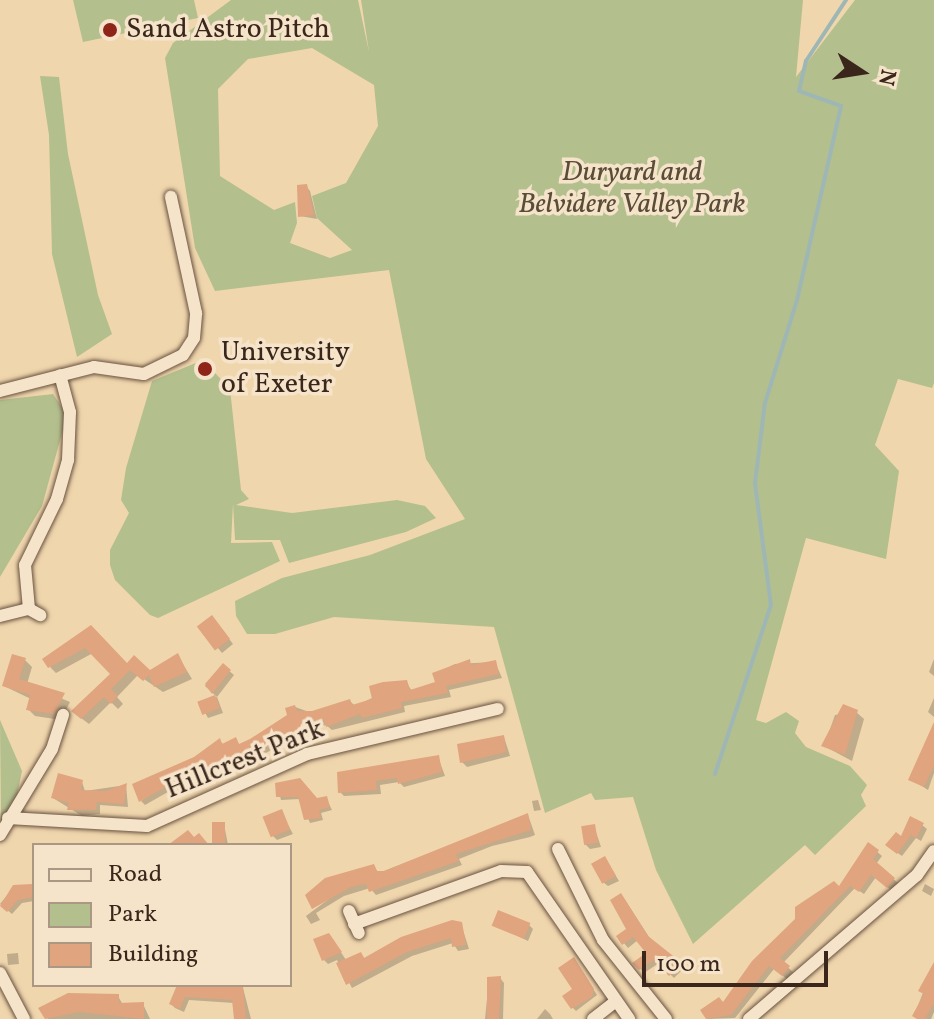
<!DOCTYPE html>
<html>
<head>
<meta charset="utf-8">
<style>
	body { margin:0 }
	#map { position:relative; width:934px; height:1019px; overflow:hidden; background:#f0d6ad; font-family:Vollkorn,serif }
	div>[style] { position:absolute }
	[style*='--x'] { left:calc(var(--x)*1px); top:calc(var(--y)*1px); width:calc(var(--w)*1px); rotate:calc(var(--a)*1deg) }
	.green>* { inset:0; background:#b4bf8e }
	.shadow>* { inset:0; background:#0003; transform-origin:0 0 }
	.stream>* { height:4px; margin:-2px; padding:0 2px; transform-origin:2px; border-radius:2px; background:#9eb7b5 }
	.building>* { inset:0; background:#e0a47f; transform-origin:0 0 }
	.roads { filter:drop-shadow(0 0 2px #685240) drop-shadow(0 0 2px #685240) }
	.minor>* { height:12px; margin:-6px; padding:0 6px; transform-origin:6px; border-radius:6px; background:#f5e4ca }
	.dots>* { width:22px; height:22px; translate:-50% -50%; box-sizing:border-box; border:4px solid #f5e4ca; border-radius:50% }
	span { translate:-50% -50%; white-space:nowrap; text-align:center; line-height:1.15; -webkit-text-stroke:7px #f5e4ca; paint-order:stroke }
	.poi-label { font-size:28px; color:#3b261b }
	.left { translate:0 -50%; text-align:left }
	.park-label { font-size:28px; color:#594c38; font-style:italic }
	.street-label { font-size:28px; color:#3b261b }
	.legend { position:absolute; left:32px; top:843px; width:260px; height:144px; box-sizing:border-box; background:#f5e4ca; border:2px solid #ab9884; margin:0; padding:10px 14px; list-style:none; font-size:24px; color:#3b261b }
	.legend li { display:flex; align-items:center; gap:16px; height:40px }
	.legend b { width:40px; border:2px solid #ab9884 }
	.north { position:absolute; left:822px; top:32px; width:80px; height:80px; -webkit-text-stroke:6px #f5e4ca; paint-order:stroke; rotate:102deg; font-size:22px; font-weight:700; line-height:32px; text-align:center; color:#3b261b }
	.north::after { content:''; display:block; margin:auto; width:28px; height:36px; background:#3b261b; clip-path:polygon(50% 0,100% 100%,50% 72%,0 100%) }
	.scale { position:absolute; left:642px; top:951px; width:186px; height:36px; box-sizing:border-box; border:4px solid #3b261b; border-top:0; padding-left:10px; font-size:24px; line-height:28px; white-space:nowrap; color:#3b261b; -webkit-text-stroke:6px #f5e4ca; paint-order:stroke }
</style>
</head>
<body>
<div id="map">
	<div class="green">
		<i style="clip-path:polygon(73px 0,194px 0,198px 18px,83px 42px)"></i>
		<i style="clip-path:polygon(evenodd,231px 0,358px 0,369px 52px,361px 0,803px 0,796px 77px,855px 0,934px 0,934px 383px,932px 388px,898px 379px,875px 445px,899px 471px,886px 559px,806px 538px,756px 720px,766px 723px,786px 712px,799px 721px,795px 733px,806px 747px,850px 766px,867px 785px,861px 795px,866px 806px,815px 855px,805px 845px,693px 944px,656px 870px,633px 797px,595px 800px,591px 793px,545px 813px,494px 627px,334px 617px,275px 634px,247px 634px,236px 616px,235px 601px,282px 578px,370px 555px,465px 519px,426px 459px,389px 270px,215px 291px,195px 248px,165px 58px,173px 43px,231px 0,312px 48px,374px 85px,378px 126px,346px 183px,312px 196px,317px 218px,352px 250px,330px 258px,290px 243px,297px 223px,295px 202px,274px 210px,220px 176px,218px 89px,248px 59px,312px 48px)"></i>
		<i style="clip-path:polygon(40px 76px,59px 77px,68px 154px,98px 295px,112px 334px,77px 357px,52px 254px,49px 135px)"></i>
		<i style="clip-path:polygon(203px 360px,230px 389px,241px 490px,249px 499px,236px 505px,292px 513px,397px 500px,425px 506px,436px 518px,406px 532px,289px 563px,280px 540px,235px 540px,233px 504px,231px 543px,272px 542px,280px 561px,158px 618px,150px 615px,115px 580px,110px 565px,110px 550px,129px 513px,121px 500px,126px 468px,152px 381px)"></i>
		<i style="clip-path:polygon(53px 394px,67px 415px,42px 506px,0 577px,0 400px)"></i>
		<i style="clip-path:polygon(0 720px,22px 771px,17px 795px,1px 822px)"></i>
	</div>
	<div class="shadow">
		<i style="clip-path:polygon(306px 186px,310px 191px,317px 219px,300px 216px)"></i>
		<i style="clip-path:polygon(216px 622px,233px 644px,222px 653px,200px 626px)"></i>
		<i style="clip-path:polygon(91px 628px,127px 666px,150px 673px,178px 656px,192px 679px,163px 692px,138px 675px,117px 697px,123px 704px,118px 709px,111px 702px,89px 724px,81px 718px,112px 674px,93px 653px,56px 673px,50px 667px)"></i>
		<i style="clip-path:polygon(934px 659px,934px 676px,929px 672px)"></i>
		<i style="clip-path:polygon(25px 660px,32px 667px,27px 684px,70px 702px,61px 720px,35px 716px,28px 709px,31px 699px,4px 686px)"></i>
		<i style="clip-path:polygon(495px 662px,502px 678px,449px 690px,451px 697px,404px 706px,405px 712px,332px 730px,326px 725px,308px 730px,240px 767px,237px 763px,179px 791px,175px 788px,145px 805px,141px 801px,220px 741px,224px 745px,235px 740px,241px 746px,290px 716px,295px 707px,312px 713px,350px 701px,355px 706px,406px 682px,412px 691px,437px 683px,434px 674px,455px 664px)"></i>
		<i style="clip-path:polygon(223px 666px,234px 675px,217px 697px,205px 686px)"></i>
		<i style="clip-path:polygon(217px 697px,223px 713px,208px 718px,200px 703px)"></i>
		<i style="clip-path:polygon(934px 698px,934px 717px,928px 712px)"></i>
		<i style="clip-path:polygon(856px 712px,864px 719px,852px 761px,824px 746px,835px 715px)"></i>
		<i style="clip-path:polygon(934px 733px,934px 773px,928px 790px,911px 779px)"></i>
		<i style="clip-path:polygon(504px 737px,510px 756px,467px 767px,462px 762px,460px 745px)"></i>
		<i style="clip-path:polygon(438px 757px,445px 776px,404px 787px,399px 782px,380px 785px,381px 794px,344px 796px,340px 792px)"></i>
		<i style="clip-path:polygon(82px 782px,85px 791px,126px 785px,128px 807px,100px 805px,100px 814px,82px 816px,53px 798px)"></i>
		<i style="clip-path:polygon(277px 784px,317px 800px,326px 798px,332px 810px,321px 813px,323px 820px,310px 823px,300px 799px,281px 800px)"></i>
		<i style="clip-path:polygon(538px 800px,541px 810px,534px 811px,532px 801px)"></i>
		<i style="clip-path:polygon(281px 812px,293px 834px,277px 840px,273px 836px)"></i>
		<i style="clip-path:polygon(528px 815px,535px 835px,530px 837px,492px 846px,459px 859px,462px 865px,376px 895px,370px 888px,344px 896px,316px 913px,320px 920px,311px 924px,306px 916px,373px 866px,379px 873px)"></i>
		<i style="clip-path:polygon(224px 824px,228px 845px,219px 845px)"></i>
		<i style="clip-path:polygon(922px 825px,927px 829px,921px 841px,916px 838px,902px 856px,892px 849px)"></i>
		<i style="clip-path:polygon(594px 826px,601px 847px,590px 849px,585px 844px)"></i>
		<i style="clip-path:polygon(869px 845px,882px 856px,876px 864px,898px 883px,892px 891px,876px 877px,864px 894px,855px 888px,783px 963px,793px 972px,787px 979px,774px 969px,735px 1018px,708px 1019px,703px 1011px,724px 1004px,839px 889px)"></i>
		<i style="clip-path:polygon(605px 858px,619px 881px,608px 886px,603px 882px)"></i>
		<i style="clip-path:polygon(925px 884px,934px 889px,931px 896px,922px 891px)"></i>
		<i style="clip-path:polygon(31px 886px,34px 901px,22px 903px,12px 914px,0 904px,14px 887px)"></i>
		<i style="clip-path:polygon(625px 900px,651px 940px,684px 968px,674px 978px,659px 963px,644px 973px,635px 963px,649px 953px,638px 940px,628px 948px,619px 937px,629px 929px)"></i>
		<i style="clip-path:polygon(461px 924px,469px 949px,458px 951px,453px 943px,412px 956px,352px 988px,337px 960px,328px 964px,324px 960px,333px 940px,346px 960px,361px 954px,365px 959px)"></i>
		<i style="clip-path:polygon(494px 925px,529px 925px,533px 929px,528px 941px)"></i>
		<i style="left:7px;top:954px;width:11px;height:11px;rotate:-5deg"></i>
		<i style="clip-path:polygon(577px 963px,597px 995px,576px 1011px,572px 1007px)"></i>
		<i style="clip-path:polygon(934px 964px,934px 1012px,931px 1019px,918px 1019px,914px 1016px)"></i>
		<i style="clip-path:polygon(500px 978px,504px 983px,503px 1019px,485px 1019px,489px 979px)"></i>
		<i style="clip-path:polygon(179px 986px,243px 988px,251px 1019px,235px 1019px,234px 1003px,189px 1000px,184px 1012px,175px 1008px,171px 1004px)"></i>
		<i style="clip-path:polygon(118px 996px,123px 1005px,143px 1004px,150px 1019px,48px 1019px,41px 1009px)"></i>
		<i style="clip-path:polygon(545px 1009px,550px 1014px,553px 1019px,537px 1019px)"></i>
	</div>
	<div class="stream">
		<i style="--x:715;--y:774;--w:178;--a:-71.7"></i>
		<i style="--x:771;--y:605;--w:123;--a:-97.5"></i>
		<i style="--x:755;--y:483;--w:81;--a:-82.9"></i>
		<i style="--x:765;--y:403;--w:108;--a:-72.7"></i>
		<i style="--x:797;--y:300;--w:199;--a:-77.2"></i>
		<i style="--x:841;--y:106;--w:45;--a:-160.3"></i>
		<i style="--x:799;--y:91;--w:31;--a:-77"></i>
		<i style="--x:806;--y:61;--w:73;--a:-56.7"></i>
	</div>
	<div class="building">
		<i style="clip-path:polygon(307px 184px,314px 215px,298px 217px,297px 185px)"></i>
		<i style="left:212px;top:615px;width:30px;height:19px;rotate:53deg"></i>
		<i style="clip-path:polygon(91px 625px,127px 663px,134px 655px,150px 670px,178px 653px,187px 672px,154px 687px,149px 675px,143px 681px,130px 670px,111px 689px,118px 696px,111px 704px,104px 697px,81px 719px,71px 711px,110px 674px,85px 648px,48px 668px,42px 659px)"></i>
		<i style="clip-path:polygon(12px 654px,26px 658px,19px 679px,65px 693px,54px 714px,26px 710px,30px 695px,2px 686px)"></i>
		<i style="clip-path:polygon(470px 659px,471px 665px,496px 660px,499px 674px,446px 686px,448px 693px,401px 702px,402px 708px,362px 718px,360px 714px,326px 727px,324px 720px,303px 727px,235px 764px,233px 760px,173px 788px,171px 784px,139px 802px,132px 784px,194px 757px,220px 738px,222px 744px,236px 737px,239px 744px,250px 739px,287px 715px,285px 708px,295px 705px,297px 711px,312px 711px,350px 699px,352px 705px,372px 699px,369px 686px,383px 682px,407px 680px,410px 690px,435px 682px,432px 673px)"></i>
		<i style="clip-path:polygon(223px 663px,231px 670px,212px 694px,205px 684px)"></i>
		<i style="left:215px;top:695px;width:14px;height:19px;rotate:69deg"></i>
		<i style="clip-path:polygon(843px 704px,858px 710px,845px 755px,821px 746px)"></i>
		<i style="clip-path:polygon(934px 722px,934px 766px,924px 787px,908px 780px)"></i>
		<i style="clip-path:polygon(504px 735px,506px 752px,460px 763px,457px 744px)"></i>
		<i style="clip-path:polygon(439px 755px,442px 772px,398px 784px,397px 778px,376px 781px,377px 790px,338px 793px,337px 772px)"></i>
		<i style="clip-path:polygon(58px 773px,83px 780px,81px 790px,106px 791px,127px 783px,124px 804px,97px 802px,96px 810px,67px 810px,69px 803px,51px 798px)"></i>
		<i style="clip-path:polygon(300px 778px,317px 798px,327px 796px,330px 807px,319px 810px,321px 818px,304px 820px,298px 797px,276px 797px,275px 783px)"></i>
		<i style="left:282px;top:809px;width:22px;height:21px;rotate:68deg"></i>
		<i style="clip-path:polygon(528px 813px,531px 830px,456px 854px,459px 861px,369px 892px,366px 884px,351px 887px,312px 909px,305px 895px,325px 878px,374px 864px,377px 871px,384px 871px)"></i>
		<i style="clip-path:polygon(910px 816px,924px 823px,916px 838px,911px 835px,897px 854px,885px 845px,896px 832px,901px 836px)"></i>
		<i style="left:212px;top:822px;width:13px;height:23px"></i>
		<i style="left:595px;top:824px;width:19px;height:14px;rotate:81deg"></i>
		<i style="clip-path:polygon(188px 830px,194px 837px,199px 833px,209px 845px,168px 845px)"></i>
		<i style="clip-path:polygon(868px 842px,879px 850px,873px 859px,895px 878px,887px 888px,871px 875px,859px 892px,850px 886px,780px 958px,790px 966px,782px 976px,769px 966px,731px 1015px,706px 1019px,700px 1010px,719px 997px,723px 1002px,752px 961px,795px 919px,795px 907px,834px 881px,839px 886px)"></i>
		<i style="left:605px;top:856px;width:23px;height:16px;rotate:61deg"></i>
		<i style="clip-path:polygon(32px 884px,34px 897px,18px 900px,7px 912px,0 906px,13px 885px)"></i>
		<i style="clip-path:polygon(621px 893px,648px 936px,682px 963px,669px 976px,653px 960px,639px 970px,632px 963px,646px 953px,633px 937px,622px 945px,616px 936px,626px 929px,610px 900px)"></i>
		<i style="left:498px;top:910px;width:35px;height:17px;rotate:22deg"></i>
		<i style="clip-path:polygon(452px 920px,462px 922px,466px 945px,452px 947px,451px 938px,407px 952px,346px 985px,336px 963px,361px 952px,364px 958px,401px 937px)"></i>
		<i style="clip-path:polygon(329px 933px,342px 952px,322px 961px,313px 939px)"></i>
		<i style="clip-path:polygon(574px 957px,594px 989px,592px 997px,571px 1009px,562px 996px,572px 989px,558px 968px)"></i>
		<i style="clip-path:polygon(934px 962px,934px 1003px,925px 1019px,917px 1019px,912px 1016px,924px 994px,918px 991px)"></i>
		<i style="clip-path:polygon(501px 976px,499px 1019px,487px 1019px,487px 977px)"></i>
		<i style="clip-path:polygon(177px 985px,243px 986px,246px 1019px,234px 1019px,232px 1000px,185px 997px,180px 1009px,169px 1004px)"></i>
		<i style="clip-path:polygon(68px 993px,119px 994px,119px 1003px,144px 1002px,144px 1019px,79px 1012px,45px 1019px,38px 1008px)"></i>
	</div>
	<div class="roads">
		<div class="minor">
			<i style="--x:0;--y:391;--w:97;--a:-14.3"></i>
			<i style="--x:94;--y:367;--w:50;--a:8"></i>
			<i style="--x:144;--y:374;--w:43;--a:-26"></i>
			<i style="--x:183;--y:355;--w:20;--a:-57"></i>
			<i style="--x:194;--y:338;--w:25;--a:-85"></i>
			<i style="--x:196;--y:313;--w:119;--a:-102.2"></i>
			<i style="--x:29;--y:609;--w:44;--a:-95.2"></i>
			<i style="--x:25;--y:565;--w:73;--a:-64.1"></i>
			<i style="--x:57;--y:499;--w:41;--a:-74.2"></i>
			<i style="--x:68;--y:460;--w:48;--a:-87.6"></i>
			<i style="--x:70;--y:412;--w:38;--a:-105"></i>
			<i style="--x:0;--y:616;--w:30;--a:-14"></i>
			<i style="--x:29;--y:609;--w:13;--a:29"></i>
			<i style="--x:8;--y:818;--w:139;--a:3.3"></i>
			<i style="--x:147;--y:826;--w:175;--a:-24.2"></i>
			<i style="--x:307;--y:754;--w:196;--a:-13.3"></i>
			<i style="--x:0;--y:835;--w:100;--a:-58.8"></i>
			<i style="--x:52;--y:749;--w:36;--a:-72"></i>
			<i style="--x:558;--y:849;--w:102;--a:63.7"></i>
			<i style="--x:603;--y:940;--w:101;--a:51.4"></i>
			<i style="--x:349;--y:911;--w:24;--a:66"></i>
			<i style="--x:354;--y:924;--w:156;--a:-19.8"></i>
			<i style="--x:501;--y:871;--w:26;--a:2"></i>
			<i style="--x:527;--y:872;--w:179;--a:55.2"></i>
			<i style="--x:0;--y:973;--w:52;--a:62.4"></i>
			<i style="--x:593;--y:1019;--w:29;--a:-38"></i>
			<i style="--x:749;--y:1019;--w:221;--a:-40.6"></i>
			<i style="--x:917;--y:875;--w:29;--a:-55"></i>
		</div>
	</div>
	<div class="dots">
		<i style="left:110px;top:30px;background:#8f2418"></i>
		<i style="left:205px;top:369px;background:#8f2418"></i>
	</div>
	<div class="poi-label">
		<span class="left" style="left:126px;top:30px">Sand Astro Pitch</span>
		<span class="left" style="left:221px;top:369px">University<br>of Exeter</span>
	</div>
	<div class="park-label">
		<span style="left:632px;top:189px">Duryard and<br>Belvidere Valley Park</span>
	</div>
	<div class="street-label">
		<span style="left:245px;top:760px;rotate:-22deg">Hillcrest Park</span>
	</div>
	<ul class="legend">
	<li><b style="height:10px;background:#f5e4ca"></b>Road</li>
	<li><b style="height:22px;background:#b4bf8e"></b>Park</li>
	<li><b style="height:22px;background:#e0a47f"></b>Building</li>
	</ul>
	<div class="north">N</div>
	<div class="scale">100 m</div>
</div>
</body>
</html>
